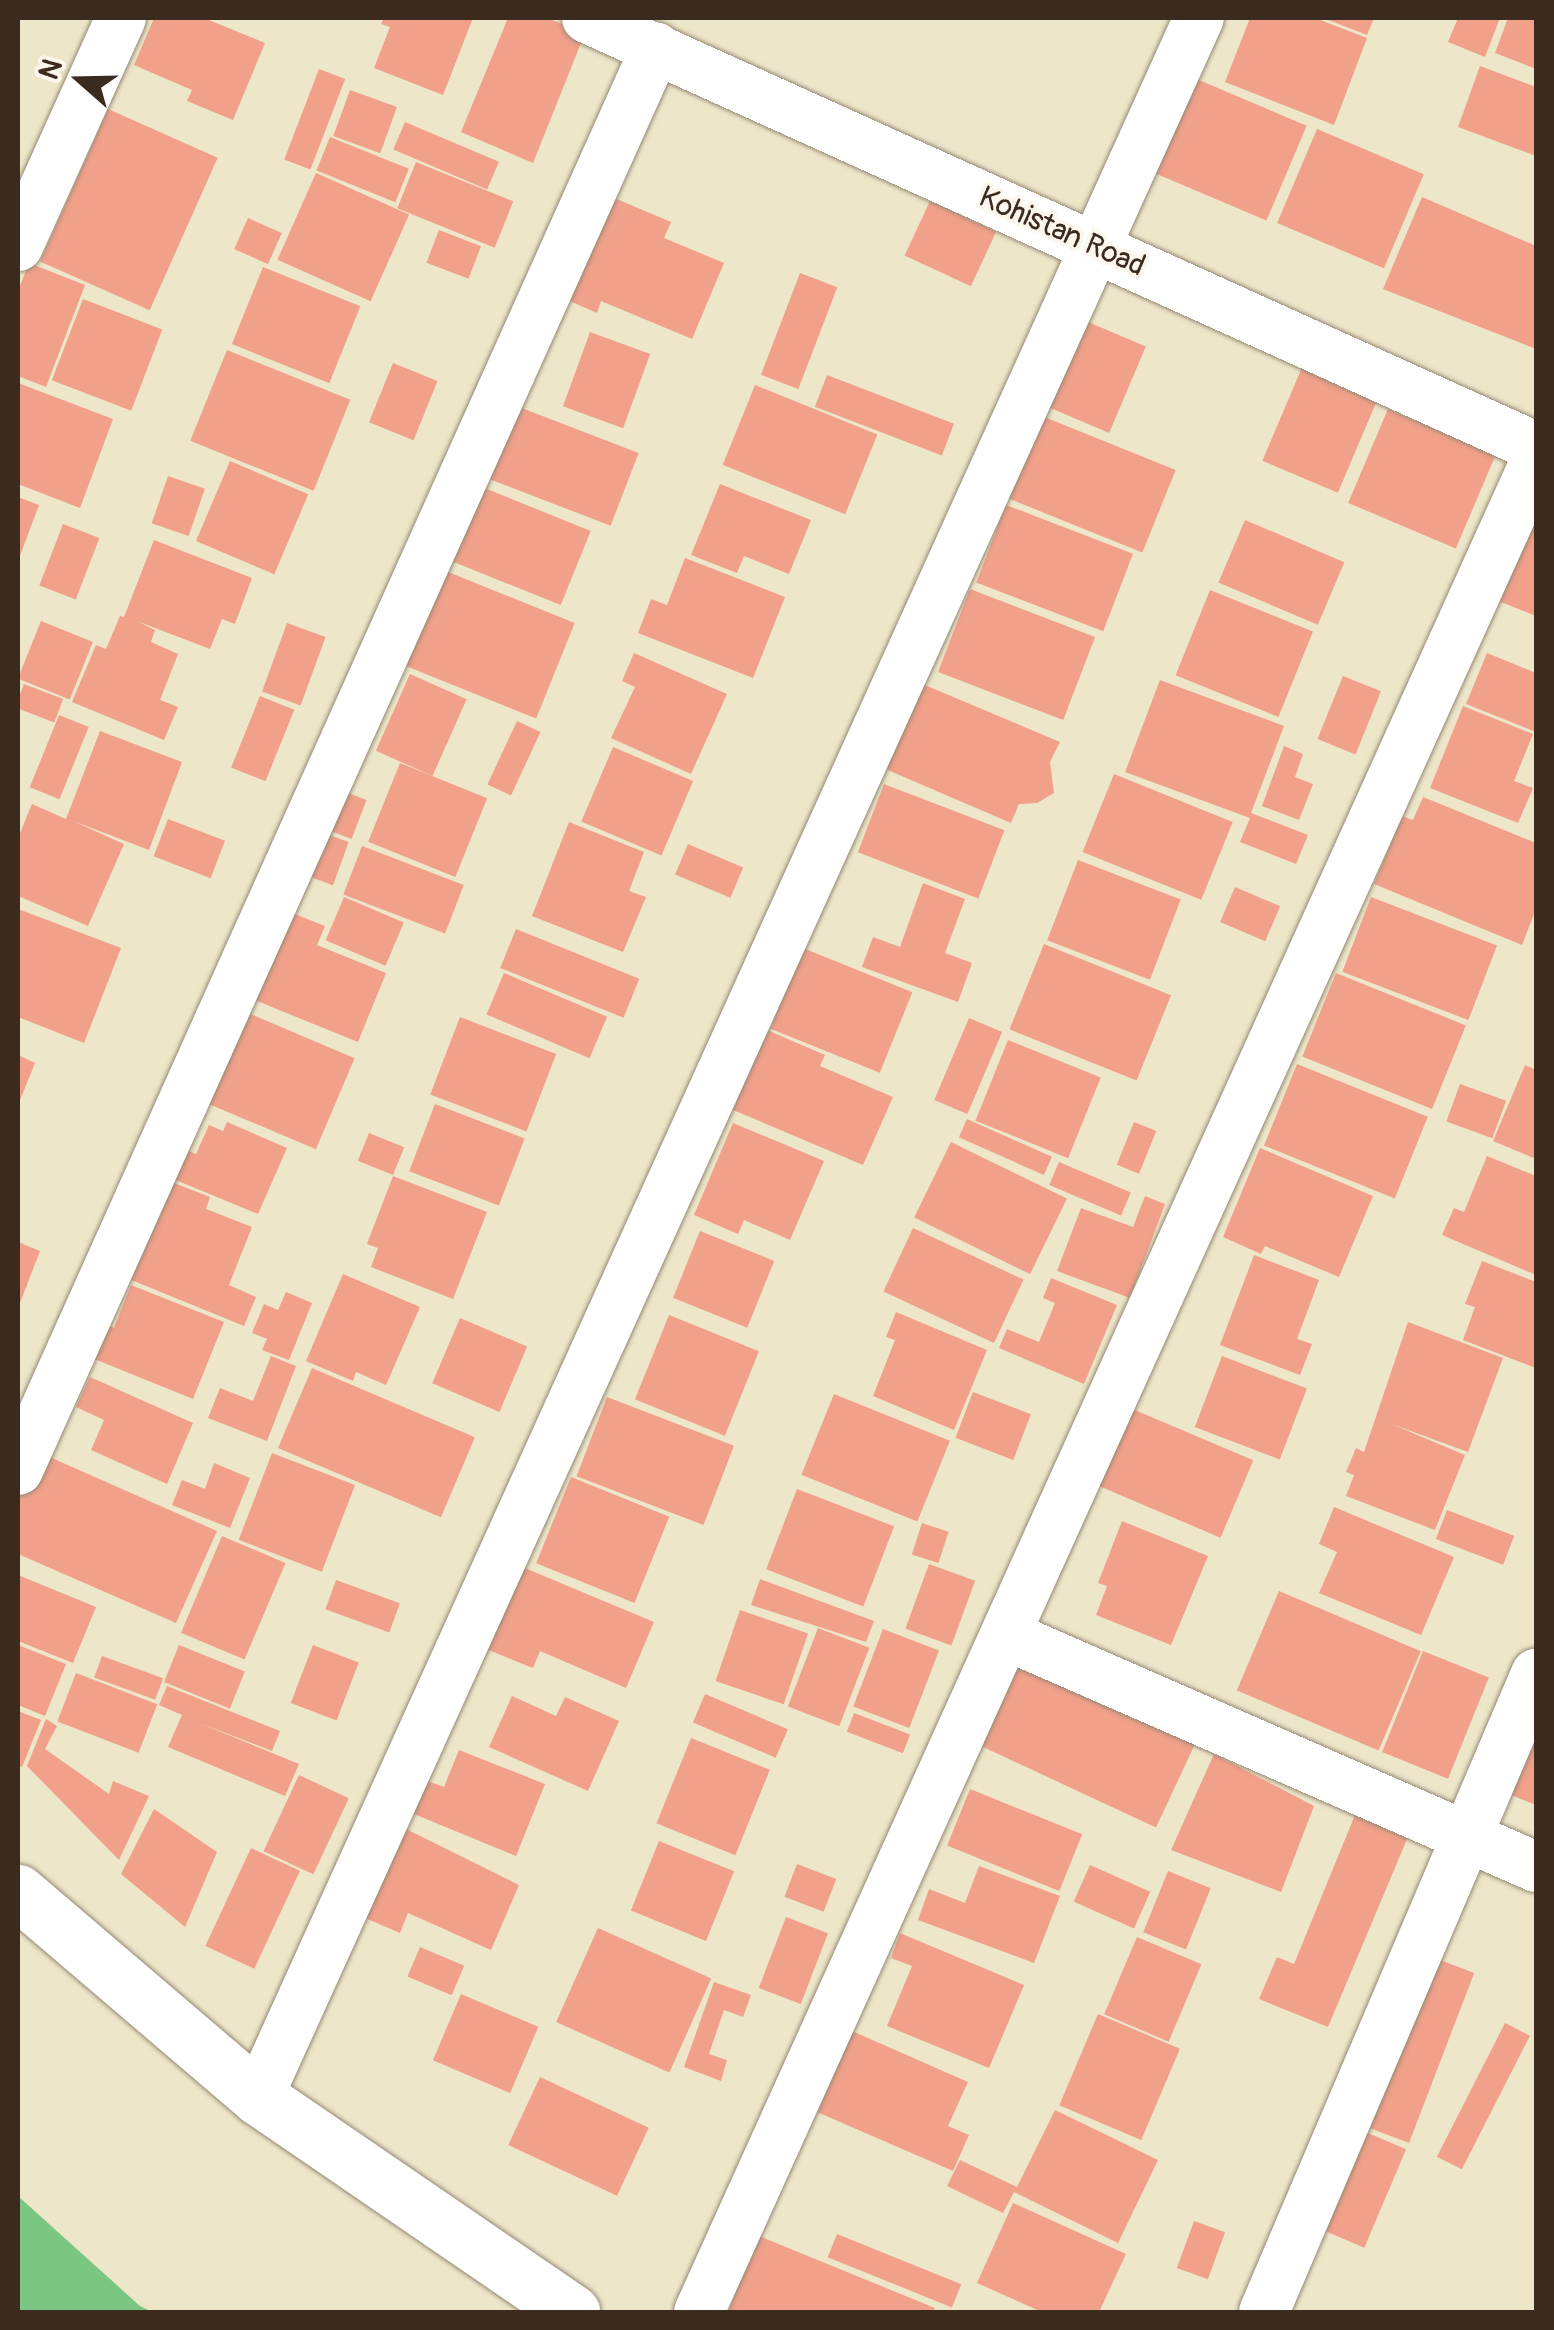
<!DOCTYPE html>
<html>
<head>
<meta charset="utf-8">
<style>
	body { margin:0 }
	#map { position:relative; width:1554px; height:2330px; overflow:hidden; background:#ede6c9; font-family:Pangolin,sans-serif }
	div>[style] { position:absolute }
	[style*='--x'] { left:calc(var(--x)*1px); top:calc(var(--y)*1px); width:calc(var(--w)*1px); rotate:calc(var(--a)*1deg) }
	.green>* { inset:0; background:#7cc683 }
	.building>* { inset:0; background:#f1a08a; transform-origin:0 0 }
	.roads { filter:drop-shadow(0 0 2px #948874) drop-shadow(0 0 2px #948874) }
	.street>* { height:50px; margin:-25px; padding:0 25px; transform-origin:25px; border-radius:25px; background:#fff }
	.secondary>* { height:55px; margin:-27.5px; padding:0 27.5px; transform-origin:27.5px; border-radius:27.5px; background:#fff }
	span { translate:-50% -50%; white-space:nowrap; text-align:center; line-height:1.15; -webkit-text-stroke:8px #fbf7ec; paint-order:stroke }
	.street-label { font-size:30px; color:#3b2a1e }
	.frame { position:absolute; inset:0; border:20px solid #3b2a1e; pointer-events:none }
	.north { position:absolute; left:30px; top:30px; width:100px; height:100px; -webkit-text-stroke:8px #fbf7ec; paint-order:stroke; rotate:290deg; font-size:28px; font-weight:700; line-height:40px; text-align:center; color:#3b2a1e }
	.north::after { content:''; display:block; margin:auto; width:35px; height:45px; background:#3b2a1e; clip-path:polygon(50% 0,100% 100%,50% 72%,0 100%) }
</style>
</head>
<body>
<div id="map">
	<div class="green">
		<i style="clip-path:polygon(18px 2196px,140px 2306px,152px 2312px,18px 2312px)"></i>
	</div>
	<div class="building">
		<i style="clip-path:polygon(154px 18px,204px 18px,265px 43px,233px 120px,187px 101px,192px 90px,134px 65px)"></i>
		<i style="clip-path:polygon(384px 18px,473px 18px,443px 95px,374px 68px,390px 27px,381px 24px)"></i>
		<i style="clip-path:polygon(508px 18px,547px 18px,585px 33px,533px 163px,461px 132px)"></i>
		<i style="clip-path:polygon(1250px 18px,1315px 18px,1367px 38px,1334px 125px,1225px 82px)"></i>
		<i style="clip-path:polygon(1323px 18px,1374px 18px,1367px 35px)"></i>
		<i style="clip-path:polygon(1458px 18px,1500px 18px,1485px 57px,1448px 42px)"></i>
		<i style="clip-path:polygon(1508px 18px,1536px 18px,1536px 69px,1495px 53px)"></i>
		<i style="clip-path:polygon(1480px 66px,1536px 87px,1536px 156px,1458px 127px)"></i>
		<i style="left:319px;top:69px;width:28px;height:97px;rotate:21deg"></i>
		<i style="left:1187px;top:75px;width:130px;height:103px;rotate:23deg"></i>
		<i style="left:350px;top:90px;width:50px;height:49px;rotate:20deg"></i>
		<i style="left:108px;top:109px;width:120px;height:167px;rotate:24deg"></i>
		<i style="left:405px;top:122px;width:102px;height:30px;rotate:23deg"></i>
		<i style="left:1317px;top:129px;width:116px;height:102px;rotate:23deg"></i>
		<i style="left:330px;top:137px;width:85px;height:36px;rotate:22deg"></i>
		<i style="left:416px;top:162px;width:105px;height:50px;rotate:22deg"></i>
		<i style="left:316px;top:173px;width:102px;height:95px;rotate:24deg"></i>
		<i style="clip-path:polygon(600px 192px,671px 222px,664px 238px,724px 263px,692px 339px,601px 301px,597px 313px,558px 296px)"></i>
		<i style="clip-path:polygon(1422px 197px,1536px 246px,1536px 349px,1383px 289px)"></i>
		<i style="left:930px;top:201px;width:73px;height:60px;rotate:25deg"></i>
		<i style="left:248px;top:218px;width:37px;height:34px;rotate:24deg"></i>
		<i style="left:439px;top:230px;width:45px;height:35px;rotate:21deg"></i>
		<i style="clip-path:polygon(29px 263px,85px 285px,46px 387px,18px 376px,18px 291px)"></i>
		<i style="left:263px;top:267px;width:105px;height:83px;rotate:22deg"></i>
		<i style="left:800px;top:273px;width:40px;height:109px;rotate:21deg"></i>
		<i style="left:83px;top:299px;width:85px;height:87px;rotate:21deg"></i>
		<i style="left:1086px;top:321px;width:65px;height:94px;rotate:23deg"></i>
		<i style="left:590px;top:332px;width:64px;height:79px;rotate:20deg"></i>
		<i style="left:227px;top:350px;width:133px;height:98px;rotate:22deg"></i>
		<i style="left:393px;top:363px;width:48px;height:64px;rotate:22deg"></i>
		<i style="left:1303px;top:365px;width:82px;height:104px;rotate:23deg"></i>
		<i style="left:827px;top:375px;width:136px;height:34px;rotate:21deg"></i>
		<i style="clip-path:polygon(18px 383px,113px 419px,80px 508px,18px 484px)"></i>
		<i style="left:755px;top:385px;width:132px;height:86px;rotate:22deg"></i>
		<i style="left:506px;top:402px;width:142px;height:78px;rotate:21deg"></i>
		<i style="left:1388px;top:409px;width:117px;height:102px;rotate:23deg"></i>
		<i style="left:1032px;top:412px;width:155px;height:89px;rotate:22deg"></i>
		<i style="left:230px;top:461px;width:85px;height:87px;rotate:23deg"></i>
		<i style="left:168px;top:476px;width:39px;height:50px;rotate:19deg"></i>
		<i style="left:472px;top:483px;width:128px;height:80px;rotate:22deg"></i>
		<i style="clip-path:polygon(720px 484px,811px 520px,789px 574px,744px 556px,737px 573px,691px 555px)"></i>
		<i style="clip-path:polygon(18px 497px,39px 505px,18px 561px)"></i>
		<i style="clip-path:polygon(1536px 501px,1536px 616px,1496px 600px)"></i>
		<i style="left:1006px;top:505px;width:136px;height:83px;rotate:21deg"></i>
		<i style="left:1245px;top:520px;width:108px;height:68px;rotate:23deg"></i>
		<i style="left:63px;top:524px;width:39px;height:66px;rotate:21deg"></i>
		<i style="clip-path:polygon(154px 540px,252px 578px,235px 624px,222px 619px,210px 649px,137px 621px,155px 630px,151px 642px,178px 654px,160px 700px,178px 707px,164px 740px,72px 702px,96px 645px,106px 649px,120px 616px,124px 617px)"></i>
		<i style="clip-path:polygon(685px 558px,785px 597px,753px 678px,638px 633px,651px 599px,667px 605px)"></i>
		<i style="left:431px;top:565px;width:155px;height:103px;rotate:22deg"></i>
		<i style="left:970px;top:589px;width:134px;height:89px;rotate:21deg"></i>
		<i style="left:1210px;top:590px;width:111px;height:92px;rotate:22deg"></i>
		<i style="left:41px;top:621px;width:56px;height:62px;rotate:22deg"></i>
		<i style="left:287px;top:623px;width:41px;height:73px;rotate:20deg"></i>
		<i style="clip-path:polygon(634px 653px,727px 694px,691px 774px,611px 738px,635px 687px,622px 681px)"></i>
		<i style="clip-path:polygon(1487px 653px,1536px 673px,1536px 732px,1466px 704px)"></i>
		<i style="left:410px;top:674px;width:62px;height:84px;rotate:24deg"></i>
		<i style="left:1343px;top:676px;width:41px;height:68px;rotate:22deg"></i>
		<i style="clip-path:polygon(1160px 680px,1284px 726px,1251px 813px,1308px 835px,1296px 864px,1240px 842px,1250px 818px,1125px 772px)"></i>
		<i style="clip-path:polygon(920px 683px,1060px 742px,1050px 762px,1054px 793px,1037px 803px,1019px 804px,1011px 823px,883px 768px)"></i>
		<i style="left:24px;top:684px;width:42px;height:25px;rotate:21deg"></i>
		<i style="left:260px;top:696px;width:37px;height:77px;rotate:22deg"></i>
		<i style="clip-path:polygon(1463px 706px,1533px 734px,1514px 781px,1533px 788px,1518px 823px,1430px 788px)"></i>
		<i style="left:59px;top:715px;width:32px;height:78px;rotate:22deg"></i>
		<i style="left:517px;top:721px;width:26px;height:70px;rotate:25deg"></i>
		<i style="clip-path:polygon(100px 731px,182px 762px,149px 850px,73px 821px,124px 844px,88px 926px,18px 896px,18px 838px,32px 804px,66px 819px)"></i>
		<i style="clip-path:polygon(1284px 746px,1303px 754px,1295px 777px,1313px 784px,1299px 820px,1262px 806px)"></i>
		<i style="left:613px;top:747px;width:87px;height:81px;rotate:23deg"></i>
		<i style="left:400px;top:763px;width:94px;height:85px;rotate:22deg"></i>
		<i style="left:1114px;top:774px;width:128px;height:84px;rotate:22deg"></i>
		<i style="left:884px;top:784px;width:129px;height:73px;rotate:21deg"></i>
		<i style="left:333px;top:787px;width:36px;height:42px;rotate:21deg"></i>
		<i style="clip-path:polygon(1423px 797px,1536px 843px,1536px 909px,1522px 945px,1374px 884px,1402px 816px,1413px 820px)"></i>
		<i style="left:168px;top:819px;width:61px;height:40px;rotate:21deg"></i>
		<i style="clip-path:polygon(569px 822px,644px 852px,629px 891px,646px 897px,623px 952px,532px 916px)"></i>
		<i style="left:313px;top:829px;width:38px;height:46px;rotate:20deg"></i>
		<i style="left:688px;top:844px;width:60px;height:33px;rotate:23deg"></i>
		<i style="left:362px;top:846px;width:109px;height:52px;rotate:21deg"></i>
		<i style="left:1078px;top:860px;width:110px;height:86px;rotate:21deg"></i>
		<i style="clip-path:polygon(923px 883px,965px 899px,945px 953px,972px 963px,958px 1002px,862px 967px,873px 937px,900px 947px)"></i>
		<i style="left:1235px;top:887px;width:49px;height:38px;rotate:23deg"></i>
		<i style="left:344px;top:897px;width:65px;height:47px;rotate:23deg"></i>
		<i style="left:1371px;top:897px;width:135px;height:80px;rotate:21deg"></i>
		<i style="clip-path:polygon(18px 909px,121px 948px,84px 1043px,18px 1017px)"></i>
		<i style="clip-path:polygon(282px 909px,325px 926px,317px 945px,386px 973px,358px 1042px,247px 997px)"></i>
		<i style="left:516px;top:929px;width:133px;height:42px;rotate:22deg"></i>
		<i style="left:1044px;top:944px;width:137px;height:92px;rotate:22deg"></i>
		<i style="left:803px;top:948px;width:118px;height:87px;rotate:22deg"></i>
		<i style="left:504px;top:973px;width:112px;height:45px;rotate:23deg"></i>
		<i style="left:1336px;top:973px;width:140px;height:90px;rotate:22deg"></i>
		<i style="left:234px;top:1007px;width:131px;height:99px;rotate:23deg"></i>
		<i style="left:460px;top:1017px;width:103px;height:83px;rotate:21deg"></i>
		<i style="left:969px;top:1018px;width:36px;height:89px;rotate:23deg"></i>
		<i style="clip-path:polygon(767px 1030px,825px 1055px,820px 1066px,893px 1097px,863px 1165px,733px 1110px)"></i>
		<i style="left:1008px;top:1040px;width:100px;height:87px;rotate:22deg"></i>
		<i style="clip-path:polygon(18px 1055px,35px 1063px,18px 1105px)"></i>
		<i style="left:1297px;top:1064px;width:141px;height:88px;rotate:22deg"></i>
		<i style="clip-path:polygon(1525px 1065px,1536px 1070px,1536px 1159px,1493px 1141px)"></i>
		<i style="left:1460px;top:1084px;width:49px;height:40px;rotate:20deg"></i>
		<i style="left:435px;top:1104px;width:96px;height:72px;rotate:21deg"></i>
		<i style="left:967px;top:1119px;width:93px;height:20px;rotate:24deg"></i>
		<i style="clip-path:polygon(227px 1122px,287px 1148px,258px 1214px,166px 1176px,178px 1147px,196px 1154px,209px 1125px,223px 1131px)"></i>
		<i style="left:1134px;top:1122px;width:24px;height:46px;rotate:22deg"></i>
		<i style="clip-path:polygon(733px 1123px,824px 1161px,790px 1240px,744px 1220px,738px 1234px,694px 1215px)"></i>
		<i style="left:369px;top:1133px;width:38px;height:30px;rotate:22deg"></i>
		<i style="left:951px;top:1142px;width:129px;height:84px;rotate:26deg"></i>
		<i style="clip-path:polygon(1260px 1148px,1373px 1196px,1339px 1277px,1265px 1246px,1261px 1254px,1223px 1237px)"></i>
		<i style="clip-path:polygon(1487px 1156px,1536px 1176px,1536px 1275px,1442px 1235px,1454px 1208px,1464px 1212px)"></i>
		<i style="left:1059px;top:1162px;width:78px;height:25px;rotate:23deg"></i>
		<i style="clip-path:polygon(393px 1176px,487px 1212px,453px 1299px,371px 1267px,378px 1248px,367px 1244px)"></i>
		<i style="clip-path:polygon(159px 1177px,210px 1197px,206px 1209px,252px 1227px,229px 1285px,256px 1297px,244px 1326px,119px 1275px)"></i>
		<i style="clip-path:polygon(1145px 1196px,1165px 1204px,1130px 1298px,1057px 1271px,1081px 1208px,1133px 1227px)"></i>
		<i style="left:913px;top:1228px;width:122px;height:70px;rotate:25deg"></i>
		<i style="left:700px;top:1231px;width:80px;height:72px;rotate:22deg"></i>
		<i style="clip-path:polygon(18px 1242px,40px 1251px,18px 1308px)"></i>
		<i style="clip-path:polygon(1254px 1255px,1319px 1280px,1297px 1339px,1312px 1344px,1300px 1375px,1220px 1345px)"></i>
		<i style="clip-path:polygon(1482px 1261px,1536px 1282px,1536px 1368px,1463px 1340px,1475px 1307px,1465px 1304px)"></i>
		<i style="clip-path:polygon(343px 1274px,420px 1307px,386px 1385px,356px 1372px,353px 1381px,306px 1361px)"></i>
		<i style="clip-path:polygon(1051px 1278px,1117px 1305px,1084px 1384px,999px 1348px,1007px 1329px,1039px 1342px,1055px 1303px,1043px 1298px)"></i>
		<i style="clip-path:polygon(131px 1285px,224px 1322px,193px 1399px,82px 1354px,96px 1320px,114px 1328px)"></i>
		<i style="clip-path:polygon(286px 1292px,312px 1303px,289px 1360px,262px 1350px,267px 1339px,252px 1333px,264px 1304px,278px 1310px)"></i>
		<i style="clip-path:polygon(896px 1312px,987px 1350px,954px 1430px,873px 1396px,895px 1340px,886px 1337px)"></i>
		<i style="left:669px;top:1315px;width:97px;height:91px;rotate:22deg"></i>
		<i style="left:460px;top:1318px;width:73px;height:71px;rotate:23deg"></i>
		<i style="clip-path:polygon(1408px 1322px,1503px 1358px,1468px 1452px,1389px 1423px,1465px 1455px,1435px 1530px,1346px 1496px,1354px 1475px,1346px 1472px,1356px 1448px,1364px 1452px)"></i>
		<i style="clip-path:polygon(271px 1356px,296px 1366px,267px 1441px,208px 1418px,220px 1388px,253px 1401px)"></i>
		<i style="left:1222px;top:1356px;width:91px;height:76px;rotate:21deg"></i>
		<i style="left:312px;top:1368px;width:177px;height:87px;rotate:23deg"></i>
		<i style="clip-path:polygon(90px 1377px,193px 1423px,167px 1484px,91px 1450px,104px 1420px,76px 1407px)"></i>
		<i style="left:973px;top:1392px;width:62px;height:49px;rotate:21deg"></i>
		<i style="left:834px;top:1394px;width:125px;height:87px;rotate:22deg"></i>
		<i style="left:607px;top:1397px;width:136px;height:85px;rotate:21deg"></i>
		<i style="left:1130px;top:1408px;width:134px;height:84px;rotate:23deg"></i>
		<i style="clip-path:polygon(36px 1451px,217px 1531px,176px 1623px,18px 1554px,18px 1492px)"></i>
		<i style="left:272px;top:1453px;width:89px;height:93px;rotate:21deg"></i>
		<i style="clip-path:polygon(214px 1463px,250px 1478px,230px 1528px,172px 1505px,182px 1480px,205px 1489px)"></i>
		<i style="left:571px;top:1477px;width:106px;height:93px;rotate:22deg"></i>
		<i style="left:797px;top:1489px;width:104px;height:86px;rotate:21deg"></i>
		<i style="clip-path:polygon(1334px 1507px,1454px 1557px,1421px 1635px,1319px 1593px,1337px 1552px,1319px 1544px)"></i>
		<i style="left:1447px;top:1510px;width:72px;height:31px;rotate:21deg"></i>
		<i style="clip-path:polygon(1122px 1521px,1208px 1556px,1171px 1645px,1096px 1615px,1107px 1586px,1098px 1583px)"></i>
		<i style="left:922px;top:1523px;width:28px;height:33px;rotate:18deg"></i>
		<i style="left:222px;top:1536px;width:69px;height:105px;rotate:23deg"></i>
		<i style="left:929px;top:1564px;width:49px;height:69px;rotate:20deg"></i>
		<i style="clip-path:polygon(520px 1566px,654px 1622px,626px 1688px,540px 1651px,533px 1668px,486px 1649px)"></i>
		<i style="clip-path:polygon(18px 1575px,96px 1607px,73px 1663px,18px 1641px)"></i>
		<i style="clip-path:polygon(760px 1579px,874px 1621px,866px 1642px,751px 1605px)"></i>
		<i style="left:336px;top:1580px;width:68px;height:31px;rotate:20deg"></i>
		<i style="left:1279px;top:1591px;width:154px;height:108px;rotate:23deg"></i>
		<i style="left:740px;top:1610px;width:72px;height:75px;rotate:19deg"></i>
		<i style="left:818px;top:1628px;width:55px;height:84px;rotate:21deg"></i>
		<i style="left:883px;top:1629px;width:60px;height:83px;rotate:21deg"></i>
		<i style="clip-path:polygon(18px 1645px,66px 1664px,45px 1716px,18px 1705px)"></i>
		<i style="left:179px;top:1645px;width:71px;height:40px;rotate:22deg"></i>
		<i style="left:313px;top:1645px;width:49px;height:62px;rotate:21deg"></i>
		<i style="left:1423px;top:1651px;width:71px;height:109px;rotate:22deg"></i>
		<i style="left:102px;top:1656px;width:65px;height:23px;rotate:20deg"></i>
		<i style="left:1019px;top:1660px;width:195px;height:94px;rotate:25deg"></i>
		<i style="left:76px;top:1673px;width:87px;height:52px;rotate:21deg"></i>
		<i style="clip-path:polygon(167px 1686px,280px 1731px,272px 1751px,199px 1723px,299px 1764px,285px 1796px,168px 1747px,182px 1715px,159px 1705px)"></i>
		<i style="left:705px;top:1694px;width:90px;height:31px;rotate:23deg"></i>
		<i style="clip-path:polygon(512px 1696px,556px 1716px,565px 1697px,619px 1721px,588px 1791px,489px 1747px)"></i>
		<i style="clip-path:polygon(18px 1711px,41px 1720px,22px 1767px,18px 1765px)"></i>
		<i style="left:854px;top:1713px;width:60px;height:20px;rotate:21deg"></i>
		<i style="clip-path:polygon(46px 1719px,57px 1726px,45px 1749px,109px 1794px,113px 1781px,149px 1796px,119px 1860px,27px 1766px)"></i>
		<i style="clip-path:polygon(1536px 1731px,1536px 1805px,1511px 1795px)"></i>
		<i style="left:691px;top:1738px;width:85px;height:92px;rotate:22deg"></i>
		<i style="clip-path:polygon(459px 1750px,545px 1784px,516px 1856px,409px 1812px,422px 1779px,444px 1787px)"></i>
		<i style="clip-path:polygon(1214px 1754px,1314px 1806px,1281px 1892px,1171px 1850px)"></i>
		<i style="left:299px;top:1775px;width:55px;height:84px;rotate:25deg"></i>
		<i style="left:970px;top:1789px;width:121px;height:61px;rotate:22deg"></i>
		<i style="clip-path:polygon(154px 1809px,217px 1852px,185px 1927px,121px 1874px)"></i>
		<i style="clip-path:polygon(1357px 1810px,1410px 1832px,1328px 2027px,1259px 1999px,1277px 1957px,1294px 1964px)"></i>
		<i style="clip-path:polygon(398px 1825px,519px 1885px,491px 1950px,408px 1913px,400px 1933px,358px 1915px)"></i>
		<i style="left:659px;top:1841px;width:81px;height:75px;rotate:22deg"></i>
		<i style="left:251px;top:1848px;width:54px;height:108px;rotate:25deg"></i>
		<i style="left:797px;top:1864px;width:42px;height:35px;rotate:21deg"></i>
		<i style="left:1090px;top:1865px;width:66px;height:40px;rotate:24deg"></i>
		<i style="clip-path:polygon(979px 1866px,1060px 1896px,1034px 1963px,918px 1920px,929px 1889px,965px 1903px)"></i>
		<i style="left:1168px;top:1871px;width:46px;height:66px;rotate:22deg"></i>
		<i style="left:786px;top:1917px;width:45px;height:76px;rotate:21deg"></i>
		<i style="left:598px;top:1928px;width:124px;height:103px;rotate:24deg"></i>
		<i style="clip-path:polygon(900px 1933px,1024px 1985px,989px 2068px,887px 2026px,912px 1966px,891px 1958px)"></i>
		<i style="left:1137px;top:1937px;width:70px;height:84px;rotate:23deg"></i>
		<i style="left:420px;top:1947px;width:48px;height:32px;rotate:23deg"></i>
		<i style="left:1435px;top:1958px;width:42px;height:182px;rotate:21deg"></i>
		<i style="clip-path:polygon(714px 1982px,751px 1995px,743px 2017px,724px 2010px,709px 2054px,727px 2060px,721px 2081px,684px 2067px)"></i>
		<i style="left:461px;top:1994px;width:84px;height:72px;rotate:23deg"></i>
		<i style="left:1098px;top:2014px;width:89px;height:99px;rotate:23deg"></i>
		<i style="left:1505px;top:2023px;width:28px;height:150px;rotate:27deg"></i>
		<i style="clip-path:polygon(852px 2031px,968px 2082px,948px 2126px,969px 2135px,953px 2171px,817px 2112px)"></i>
		<i style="left:540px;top:2077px;width:120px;height:75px;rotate:25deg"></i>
		<i style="clip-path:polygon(1055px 2110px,1158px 2160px,1118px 2243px,1014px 2192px,1003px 2213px,947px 2186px,960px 2160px,1017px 2187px)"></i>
		<i style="left:1361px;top:2130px;width:49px;height:107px;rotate:23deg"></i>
		<i style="clip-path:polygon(1013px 2203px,1126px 2254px,1099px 2312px,1042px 2312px,977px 2283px)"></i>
		<i style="left:1194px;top:2221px;width:33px;height:50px;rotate:20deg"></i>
		<i style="left:837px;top:2234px;width:134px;height:25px;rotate:22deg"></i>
		<i style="clip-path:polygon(759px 2236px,935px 2308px,933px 2312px,728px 2312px)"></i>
	</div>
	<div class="roads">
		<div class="street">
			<i style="--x:587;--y:18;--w:1041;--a:24.33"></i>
			<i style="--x:18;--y:246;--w:250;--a:-65.7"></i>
			<i style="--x:18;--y:1470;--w:1559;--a:-65.84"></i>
			<i style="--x:1006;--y:1635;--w:579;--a:23.64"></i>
			<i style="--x:258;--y:2097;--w:2282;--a:-65.65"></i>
			<i style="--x:699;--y:2312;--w:2032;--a:-65.68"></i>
			<i style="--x:1264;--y:2312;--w:694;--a:-66.91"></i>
		</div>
		<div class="secondary">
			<i style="--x:18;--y:1892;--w:316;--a:40.5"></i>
			<i style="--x:258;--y:2097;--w:381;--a:34.4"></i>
		</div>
	</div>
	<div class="street-label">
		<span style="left:1062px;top:232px;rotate:24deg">Kohistan Road</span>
	</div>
	<div class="frame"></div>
	<div class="north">N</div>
</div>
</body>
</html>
